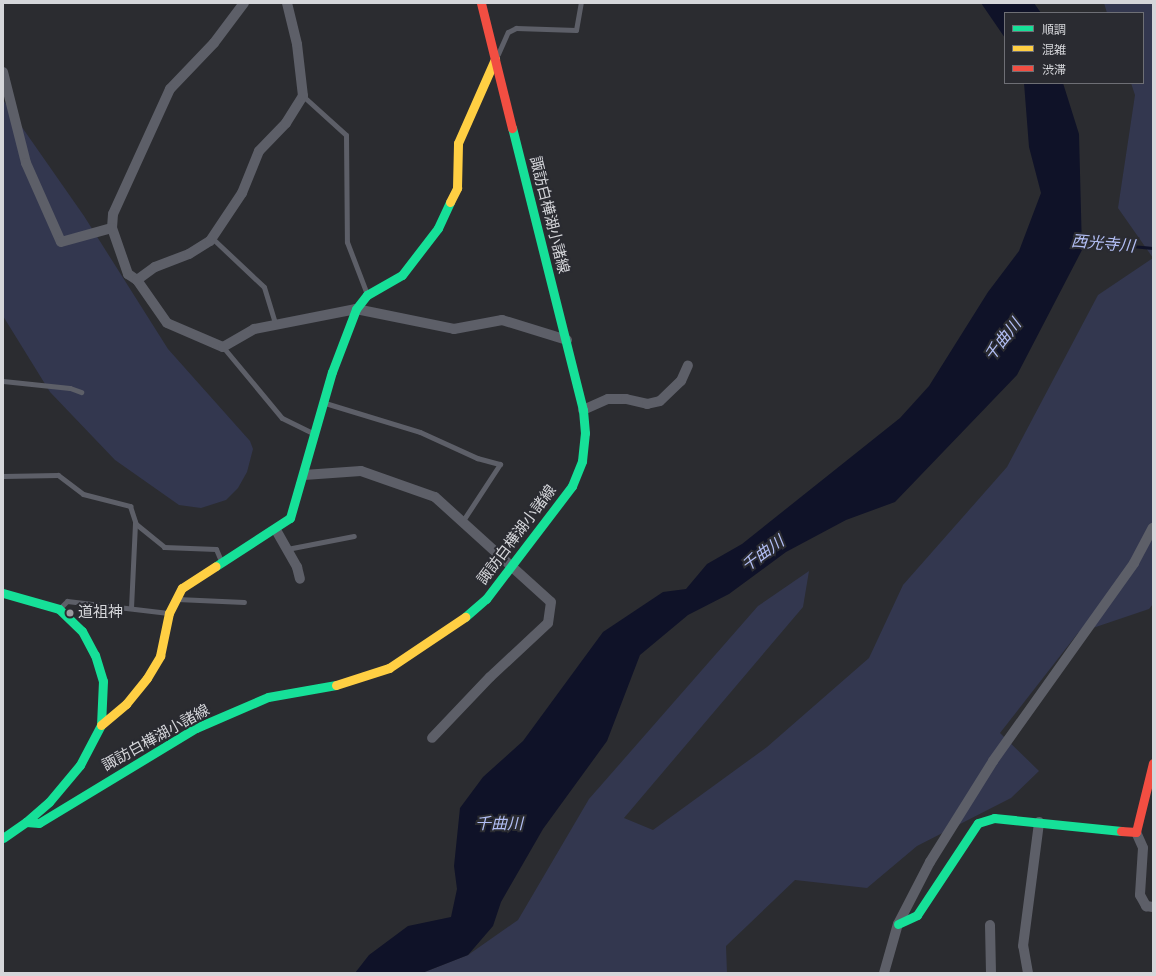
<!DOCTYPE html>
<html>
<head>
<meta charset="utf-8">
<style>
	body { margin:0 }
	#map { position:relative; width:1156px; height:976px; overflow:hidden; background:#2b2c30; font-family:Cabin,"Noto Sans JP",sans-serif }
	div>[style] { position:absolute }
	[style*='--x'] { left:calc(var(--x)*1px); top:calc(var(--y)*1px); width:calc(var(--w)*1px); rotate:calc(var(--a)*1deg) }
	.green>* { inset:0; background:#33374f }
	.water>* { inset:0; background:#0f1228 }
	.stream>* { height:3px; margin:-1.5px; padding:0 1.5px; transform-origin:1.5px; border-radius:1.5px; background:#0f1228 }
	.lane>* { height:5px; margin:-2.5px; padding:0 2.5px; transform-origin:2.5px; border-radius:2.5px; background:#5d5f68 }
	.street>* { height:10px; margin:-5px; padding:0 5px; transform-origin:5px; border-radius:5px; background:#5d5f68 }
	.fast>* { height:9px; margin:-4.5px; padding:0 4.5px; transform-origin:4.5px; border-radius:4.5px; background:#16e098 }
	.slow>* { height:9px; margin:-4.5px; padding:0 4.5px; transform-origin:4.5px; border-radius:4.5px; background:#ffcf43 }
	.jam>* { height:9px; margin:-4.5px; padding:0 4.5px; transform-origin:4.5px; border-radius:4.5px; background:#f24e42 }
	.dots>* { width:11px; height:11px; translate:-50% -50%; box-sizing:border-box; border:2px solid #2a2b31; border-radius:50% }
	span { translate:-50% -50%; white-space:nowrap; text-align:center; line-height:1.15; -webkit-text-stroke:4px #2a2b31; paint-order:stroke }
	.street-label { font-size:15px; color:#d5d6da }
	.poi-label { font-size:15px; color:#d5d6da }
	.left { translate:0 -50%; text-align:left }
	.water-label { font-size:16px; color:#b2bef4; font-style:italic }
	.frame { position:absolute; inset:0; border:4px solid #d5d6da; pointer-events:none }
	.legend { position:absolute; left:1004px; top:12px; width:140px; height:72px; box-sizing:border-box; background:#2a2b31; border:1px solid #6e6f75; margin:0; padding:5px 7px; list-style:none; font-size:12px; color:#d5d6da }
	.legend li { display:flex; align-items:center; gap:8px; height:20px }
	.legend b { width:20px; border:1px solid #6e6f75 }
</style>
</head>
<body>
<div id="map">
	<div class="green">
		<i style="clip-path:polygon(1104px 3px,1153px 3px,1153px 604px,1149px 609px,1078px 633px,1000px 733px,1039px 771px,1011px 798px,917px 846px,867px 888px,795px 880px,726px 946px,727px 973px,422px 973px,468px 955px,518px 920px,589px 799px,758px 606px,809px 571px,803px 607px,624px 818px,653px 830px,767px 747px,869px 658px,903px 585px,1007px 467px,1098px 295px,1153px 258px,1118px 208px,1135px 95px,1131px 83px,1143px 83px,1143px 13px,1107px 13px)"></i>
		<i style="clip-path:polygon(3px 100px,84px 216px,168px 349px,250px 441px,253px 449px,247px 472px,238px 488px,226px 500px,201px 508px,179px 505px,115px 460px,50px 392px,3px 316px)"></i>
	</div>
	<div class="water">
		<i style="clip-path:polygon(981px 3px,1034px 3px,1041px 13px,1005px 13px,1005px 38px)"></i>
		<i style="clip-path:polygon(1024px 83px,1063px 83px,1079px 134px,1082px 250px,1017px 375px,895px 502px,846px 520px,786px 552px,729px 594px,688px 615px,640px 655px,607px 741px,543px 829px,501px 902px,493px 926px,468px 955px,422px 973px,355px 973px,369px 955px,408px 926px,451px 917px,457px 889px,454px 866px,460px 808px,483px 777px,523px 741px,603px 632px,663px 592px,686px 589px,707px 564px,742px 544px,900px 418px,929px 386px,988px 292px,1019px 251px,1041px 193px,1029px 147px)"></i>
	</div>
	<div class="stream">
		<i style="--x:1079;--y:241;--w:74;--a:5.4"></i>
	</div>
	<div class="lane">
		<i style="--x:498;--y:54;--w:24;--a:-66"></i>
		<i style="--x:508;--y:32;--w:9;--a:-27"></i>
		<i style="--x:516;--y:28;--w:60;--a:1.9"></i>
		<i style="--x:576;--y:30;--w:27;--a:-80"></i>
		<i style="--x:303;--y:96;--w:58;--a:42.2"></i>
		<i style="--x:346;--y:135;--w:107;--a:89.5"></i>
		<i style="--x:347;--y:242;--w:56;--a:69"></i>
		<i style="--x:212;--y:238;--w:71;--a:43.3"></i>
		<i style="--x:264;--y:287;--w:39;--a:73"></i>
		<i style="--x:223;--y:347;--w:92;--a:50.3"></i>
		<i style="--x:282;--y:418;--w:34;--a:26"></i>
		<i style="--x:3;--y:381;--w:67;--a:6"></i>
		<i style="--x:70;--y:388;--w:12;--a:20"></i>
		<i style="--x:325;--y:403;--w:99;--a:17"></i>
		<i style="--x:420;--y:432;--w:63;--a:24.5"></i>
		<i style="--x:477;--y:458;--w:24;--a:15"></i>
		<i style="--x:500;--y:464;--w:69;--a:123.2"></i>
		<i style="--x:3;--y:476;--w:55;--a:-1"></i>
		<i style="--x:58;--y:475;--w:31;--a:37"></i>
		<i style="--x:83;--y:494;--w:49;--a:14.3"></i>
		<i style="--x:130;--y:506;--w:19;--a:72"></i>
		<i style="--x:136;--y:524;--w:36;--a:39"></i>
		<i style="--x:164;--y:547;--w:52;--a:2.2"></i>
		<i style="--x:216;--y:549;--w:13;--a:67"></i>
		<i style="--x:287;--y:549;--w:68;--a:-11"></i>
		<i style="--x:177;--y:599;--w:67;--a:2.6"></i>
		<i style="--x:60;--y:608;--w:10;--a:-45"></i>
		<i style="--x:67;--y:601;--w:102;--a:6.8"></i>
		<i style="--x:131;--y:608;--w:86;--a:-87.3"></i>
	</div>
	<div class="street">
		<i style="--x:244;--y:3;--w:50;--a:126.9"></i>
		<i style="--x:214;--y:43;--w:64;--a:133.7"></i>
		<i style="--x:170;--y:89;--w:137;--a:114.5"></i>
		<i style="--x:113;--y:214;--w:14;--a:94"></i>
		<i style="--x:112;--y:228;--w:49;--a:70.8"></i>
		<i style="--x:128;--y:274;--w:11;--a:34"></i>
		<i style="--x:137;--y:280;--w:52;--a:55.1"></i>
		<i style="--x:167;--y:323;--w:61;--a:23.2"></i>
		<i style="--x:223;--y:347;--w:36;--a:-30"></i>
		<i style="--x:254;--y:329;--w:104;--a:-11.1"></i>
		<i style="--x:356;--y:309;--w:100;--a:11.5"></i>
		<i style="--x:454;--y:329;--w:49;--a:-10.6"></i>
		<i style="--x:502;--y:320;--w:68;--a:17.1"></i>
		<i style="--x:3;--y:72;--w:94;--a:75.8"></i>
		<i style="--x:26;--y:163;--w:86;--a:66.1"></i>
		<i style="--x:61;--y:242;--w:53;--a:-15.4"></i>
		<i style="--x:137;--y:280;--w:22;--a:-36"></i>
		<i style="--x:155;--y:267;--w:36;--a:-21"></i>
		<i style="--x:189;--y:254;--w:25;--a:-32"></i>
		<i style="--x:210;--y:241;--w:58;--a:-56.3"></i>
		<i style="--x:242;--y:193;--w:45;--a:-68"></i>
		<i style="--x:259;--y:151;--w:39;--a:-46"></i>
		<i style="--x:286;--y:123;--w:32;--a:-58"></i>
		<i style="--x:303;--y:96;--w:52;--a:-96.6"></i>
		<i style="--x:297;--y:44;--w:42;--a:-103.7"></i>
		<i style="--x:583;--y:410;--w:27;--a:-24"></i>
		<i style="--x:608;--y:399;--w:18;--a:0"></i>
		<i style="--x:626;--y:399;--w:22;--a:13"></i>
		<i style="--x:647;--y:404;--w:13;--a:-13"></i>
		<i style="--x:660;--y:401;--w:29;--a:-44"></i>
		<i style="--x:681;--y:381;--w:17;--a:-66"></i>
		<i style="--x:304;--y:475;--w:57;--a:-4"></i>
		<i style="--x:361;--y:471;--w:78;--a:19.4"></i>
		<i style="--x:435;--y:497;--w:156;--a:42.2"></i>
		<i style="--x:551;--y:602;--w:21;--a:98"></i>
		<i style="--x:548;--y:623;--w:79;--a:137"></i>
		<i style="--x:490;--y:677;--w:84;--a:133.6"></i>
		<i style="--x:276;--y:530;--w:43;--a:60.4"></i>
		<i style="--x:297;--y:567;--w:12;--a:76"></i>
		<i style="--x:1136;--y:832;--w:17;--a:66"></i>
		<i style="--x:1143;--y:848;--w:47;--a:93.7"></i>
		<i style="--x:1140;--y:895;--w:13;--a:61"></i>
		<i style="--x:1146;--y:906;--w:7;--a:8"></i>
		<i style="--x:990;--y:925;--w:48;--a:88.8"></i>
		<i style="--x:884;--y:973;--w:51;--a:-74.1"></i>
		<i style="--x:898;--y:924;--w:70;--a:-62.7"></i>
		<i style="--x:930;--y:862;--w:119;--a:-58"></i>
		<i style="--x:993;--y:761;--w:243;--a:-54.5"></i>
		<i style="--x:1134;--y:563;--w:40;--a:-62"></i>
		<i style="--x:1028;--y:973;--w:27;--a:-100"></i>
		<i style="--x:1023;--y:946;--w:125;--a:-82.6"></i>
	</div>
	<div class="fast">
		<i style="--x:216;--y:566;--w:88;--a:-33"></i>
		<i style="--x:290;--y:518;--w:152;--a:-74"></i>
		<i style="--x:332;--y:372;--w:67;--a:-69.1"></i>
		<i style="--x:356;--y:309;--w:18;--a:-52"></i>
		<i style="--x:367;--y:295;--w:40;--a:-29.7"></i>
		<i style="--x:402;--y:275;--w:59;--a:-52.5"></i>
		<i style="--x:438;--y:228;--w:29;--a:-65"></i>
		<i style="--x:3;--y:593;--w:58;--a:15.9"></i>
		<i style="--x:59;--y:609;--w:32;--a:44"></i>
		<i style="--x:82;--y:631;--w:27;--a:62"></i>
		<i style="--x:95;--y:655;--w:27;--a:73"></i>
		<i style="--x:103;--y:681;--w:44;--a:92.6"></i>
		<i style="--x:101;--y:725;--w:45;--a:117.7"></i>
		<i style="--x:80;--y:765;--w:48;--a:130"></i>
		<i style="--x:49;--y:802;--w:30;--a:139"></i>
		<i style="--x:465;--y:617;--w:28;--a:-41"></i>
		<i style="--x:486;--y:599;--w:142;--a:-52.7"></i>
		<i style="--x:572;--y:486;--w:27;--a:-68"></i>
		<i style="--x:582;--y:461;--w:28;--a:-84"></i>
		<i style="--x:585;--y:433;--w:23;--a:-95"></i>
		<i style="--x:583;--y:410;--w:291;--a:-104.1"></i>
		<i style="--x:3;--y:838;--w:28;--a:-35"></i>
		<i style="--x:26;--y:822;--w:13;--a:4"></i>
		<i style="--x:39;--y:823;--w:184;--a:-31.2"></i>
		<i style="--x:196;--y:728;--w:78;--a:-23.3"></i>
		<i style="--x:268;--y:697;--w:69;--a:-10"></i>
		<i style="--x:898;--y:924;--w:21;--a:-25"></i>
		<i style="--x:917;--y:915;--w:110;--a:-56.5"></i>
		<i style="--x:978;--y:823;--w:17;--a:-17"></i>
		<i style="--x:994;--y:818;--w:128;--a:5.8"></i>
	</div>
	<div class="slow">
		<i style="--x:450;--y:202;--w:16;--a:-63"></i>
		<i style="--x:457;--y:188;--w:45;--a:-88.7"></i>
		<i style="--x:458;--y:143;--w:92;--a:-66.2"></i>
		<i style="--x:336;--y:685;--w:56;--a:-17.8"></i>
		<i style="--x:389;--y:668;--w:92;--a:-33.9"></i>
		<i style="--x:101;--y:725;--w:33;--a:-40"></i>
		<i style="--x:126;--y:704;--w:33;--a:-51"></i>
		<i style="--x:147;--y:678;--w:26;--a:-59"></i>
		<i style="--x:160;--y:656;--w:44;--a:-78.2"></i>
		<i style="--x:169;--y:613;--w:28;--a:-63"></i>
		<i style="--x:182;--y:588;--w:40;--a:-32.9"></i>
	</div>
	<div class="jam">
		<i style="--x:481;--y:3;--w:129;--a:76.1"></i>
		<i style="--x:1121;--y:831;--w:15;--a:4"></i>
		<i style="--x:1136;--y:832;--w:71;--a:-76.2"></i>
	</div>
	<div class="dots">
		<i style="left:70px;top:613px;background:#9a9a9e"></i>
	</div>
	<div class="street-label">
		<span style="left:549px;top:215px;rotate:76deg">諏訪白樺湖小諸線</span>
		<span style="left:517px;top:535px;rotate:-53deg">諏訪白樺湖小諸線</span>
		<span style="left:156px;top:738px;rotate:-29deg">諏訪白樺湖小諸線</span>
	</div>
	<div class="poi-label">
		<span class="left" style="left:78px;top:613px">道祖神</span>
	</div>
	<div class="water-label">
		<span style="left:1103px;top:244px;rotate:5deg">西光寺川</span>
		<span style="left:1003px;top:340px;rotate:-52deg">千曲川</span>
		<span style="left:763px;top:554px;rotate:-36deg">千曲川</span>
		<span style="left:499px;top:824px">千曲川</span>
	</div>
	<div class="frame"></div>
	<ul class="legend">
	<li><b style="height:5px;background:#16e098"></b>順調</li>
	<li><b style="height:5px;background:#ffcf43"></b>混雑</li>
	<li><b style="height:5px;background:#f24e42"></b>渋滞</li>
	</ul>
</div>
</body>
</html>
